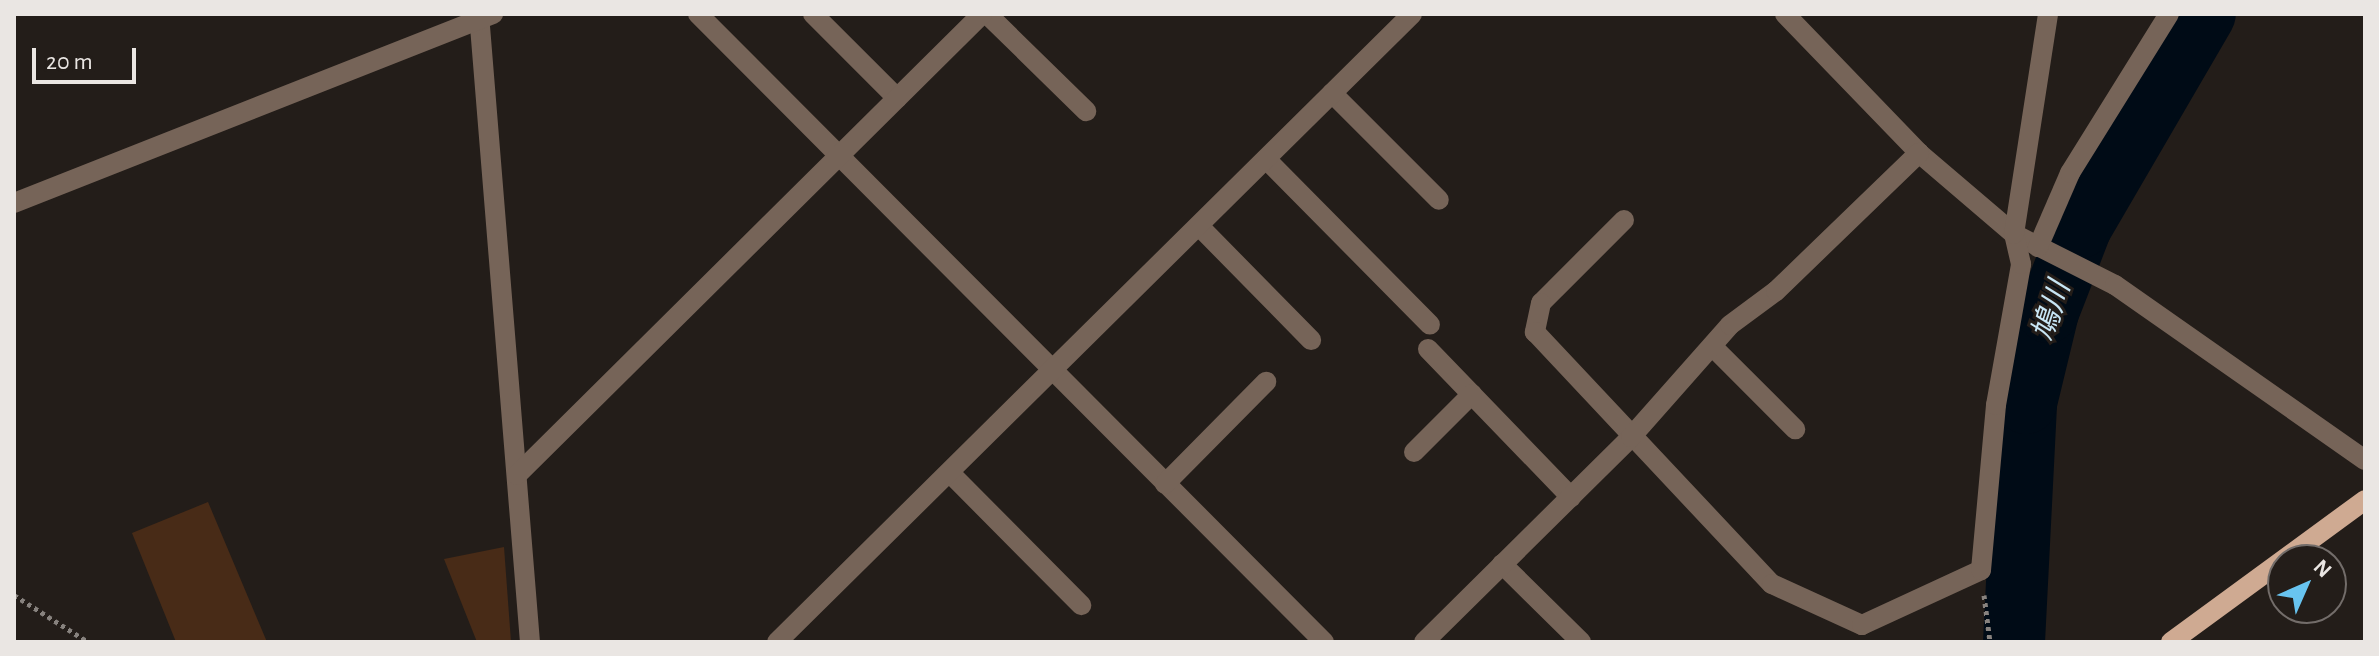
<!DOCTYPE html>
<html>
<head>
<meta charset="utf-8">
<style>
	body { margin:0 }
	#map { position:relative; width:2379px; height:656px; overflow:hidden; background:#231d19; font-family:"Alegreya Sans","Noto Sans JP",sans-serif }
	div>[style] { position:absolute }
	[style*='--x'] { left:calc(var(--x)*1px); top:calc(var(--y)*1px); width:calc(var(--w)*1px); rotate:calc(var(--a)*1deg) }
	.green>* { inset:0; background:#482b17 }
	.river>* { height:62px; margin:-31px; padding:0 31px; transform-origin:31px; border-radius:31px; background:#000b16 }
	.path>* { height:5px; margin-top:-2.5px; transform-origin:0; background:repeating-linear-gradient(90deg,#87827e 0 4px,transparent 0 8px) }
	.minor>* { height:20px; margin:-10px; padding:0 10px; transform-origin:10px; border-radius:10px; background:#766458 }
	.major>* { height:20px; margin:-10px; padding:0 10px; transform-origin:10px; border-radius:10px; background:#cfaa92 }
	span { translate:-50% -50%; white-space:nowrap; text-align:center; line-height:1.15; -webkit-text-stroke:6px #231d19; paint-order:stroke }
	.water-label { font-size:30px; color:#c8e6f5; font-style:italic }
	.frame { position:absolute; inset:0; border:16px solid #eae6e3; pointer-events:none }
	.north { position:absolute; left:2267px; top:544px; width:80px; height:80px; box-sizing:border-box; background:#231d19; border:2px solid #736d6a; border-radius:50%; rotate:45deg; font-size:22px; font-weight:700; line-height:32px; text-align:center; color:#eae6e3 }
	.north::after { content:''; display:block; margin:auto; width:28px; height:36px; background:#68c4f0; clip-path:polygon(50% 0,100% 100%,50% 72%,0 100%) }
	.scale { position:absolute; left:32px; top:48px; width:104px; height:36px; box-sizing:border-box; border:4px solid #eae6e3; border-top:0; padding-left:10px; font-size:24px; line-height:28px; white-space:nowrap; color:#eae6e3; -webkit-text-stroke:6px #231d19; paint-order:stroke }
</style>
</head>
<body>
<div id="map">
	<div class="green">
		<i style="clip-path:polygon(208px 502px,267px 642px,176px 642px,132px 533px)"></i>
		<i style="clip-path:polygon(504px 547px,511px 642px,477px 642px,444px 559px)"></i>
	</div>
	<div class="river">
		<i style="--x:2014;--y:642;--w:239;--a:-87.1"></i>
		<i style="--x:2026;--y:403;--w:94;--a:-76.4"></i>
		<i style="--x:2048;--y:312;--w:91;--a:-68.8"></i>
		<i style="--x:2081;--y:227;--w:246;--a:-59.8"></i>
	</div>
	<div class="path">
		<i style="--x:14;--y:595;--w:88;--a:32.4"></i>
		<i style="--x:1984;--y:595;--w:47;--a:82.7"></i>
	</div>
	<div class="minor">
		<i style="--x:479;--y:14;--w:630;--a:85.36"></i>
		<i style="--x:698;--y:14;--w:887;--a:45.09"></i>
		<i style="--x:813;--y:14;--w:119;--a:45"></i>
		<i style="--x:987;--y:14;--w:139;--a:44.4"></i>
		<i style="--x:1785;--y:14;--w:193;--a:46"></i>
		<i style="--x:1919;--y:153;--w:125;--a:40.5"></i>
		<i style="--x:2014;--y:234;--w:113;--a:26.8"></i>
		<i style="--x:2115;--y:285;--w:305;--a:35"></i>
		<i style="--x:1332;--y:93;--w:151;--a:45"></i>
		<i style="--x:1266;--y:159;--w:233;--a:45.3"></i>
		<i style="--x:14;--y:203;--w:515;--a:-21.53"></i>
		<i style="--x:1624;--y:220;--w:117;--a:135"></i>
		<i style="--x:1541;--y:303;--w:30;--a:102"></i>
		<i style="--x:1535;--y:332;--w:346;--a:46.8"></i>
		<i style="--x:1772;--y:584;--w:99;--a:24.5"></i>
		<i style="--x:1862;--y:625;--w:131;--a:-24.8"></i>
		<i style="--x:1981;--y:570;--w:166;--a:-84.8"></i>
		<i style="--x:1996;--y:405;--w:143;--a:-79.9"></i>
		<i style="--x:2021;--y:264;--w:31;--a:-103"></i>
		<i style="--x:2014;--y:234;--w:223;--a:-81.2"></i>
		<i style="--x:1199;--y:226;--w:160;--a:45.5"></i>
		<i style="--x:2038;--y:247;--w:81;--a:-66.6"></i>
		<i style="--x:2070;--y:173;--w:187;--a:-58.1"></i>
		<i style="--x:1714;--y:348;--w:115;--a:45"></i>
		<i style="--x:1428;--y:349;--w:206;--a:46"></i>
		<i style="--x:1414;--y:452;--w:82;--a:-45"></i>
		<i style="--x:951;--y:474;--w:185;--a:45.2"></i>
		<i style="--x:517;--y:475;--w:655;--a:-44.75"></i>
		<i style="--x:1165;--y:484;--w:144;--a:-45.3"></i>
		<i style="--x:1502;--y:564;--w:111;--a:44.6"></i>
		<i style="--x:777;--y:642;--w:893;--a:-44.68"></i>
		<i style="--x:1424;--y:642;--w:291;--a:-44.7"></i>
		<i style="--x:1631;--y:437;--w:149;--a:-48.5"></i>
		<i style="--x:1730;--y:325;--w:57;--a:-36.5"></i>
		<i style="--x:1776;--y:291;--w:199;--a:-44"></i>
	</div>
	<div class="major">
		<i style="--x:2171;--y:642;--w:240;--a:-36.2"></i>
	</div>
	<div class="water-label">
		<span style="left:2052px;top:311px;rotate:-72deg">鳩川</span>
	</div>
	<div class="frame"></div>
	<div class="north">N</div>
	<div class="scale">20 m</div>
</div>
</body>
</html>
